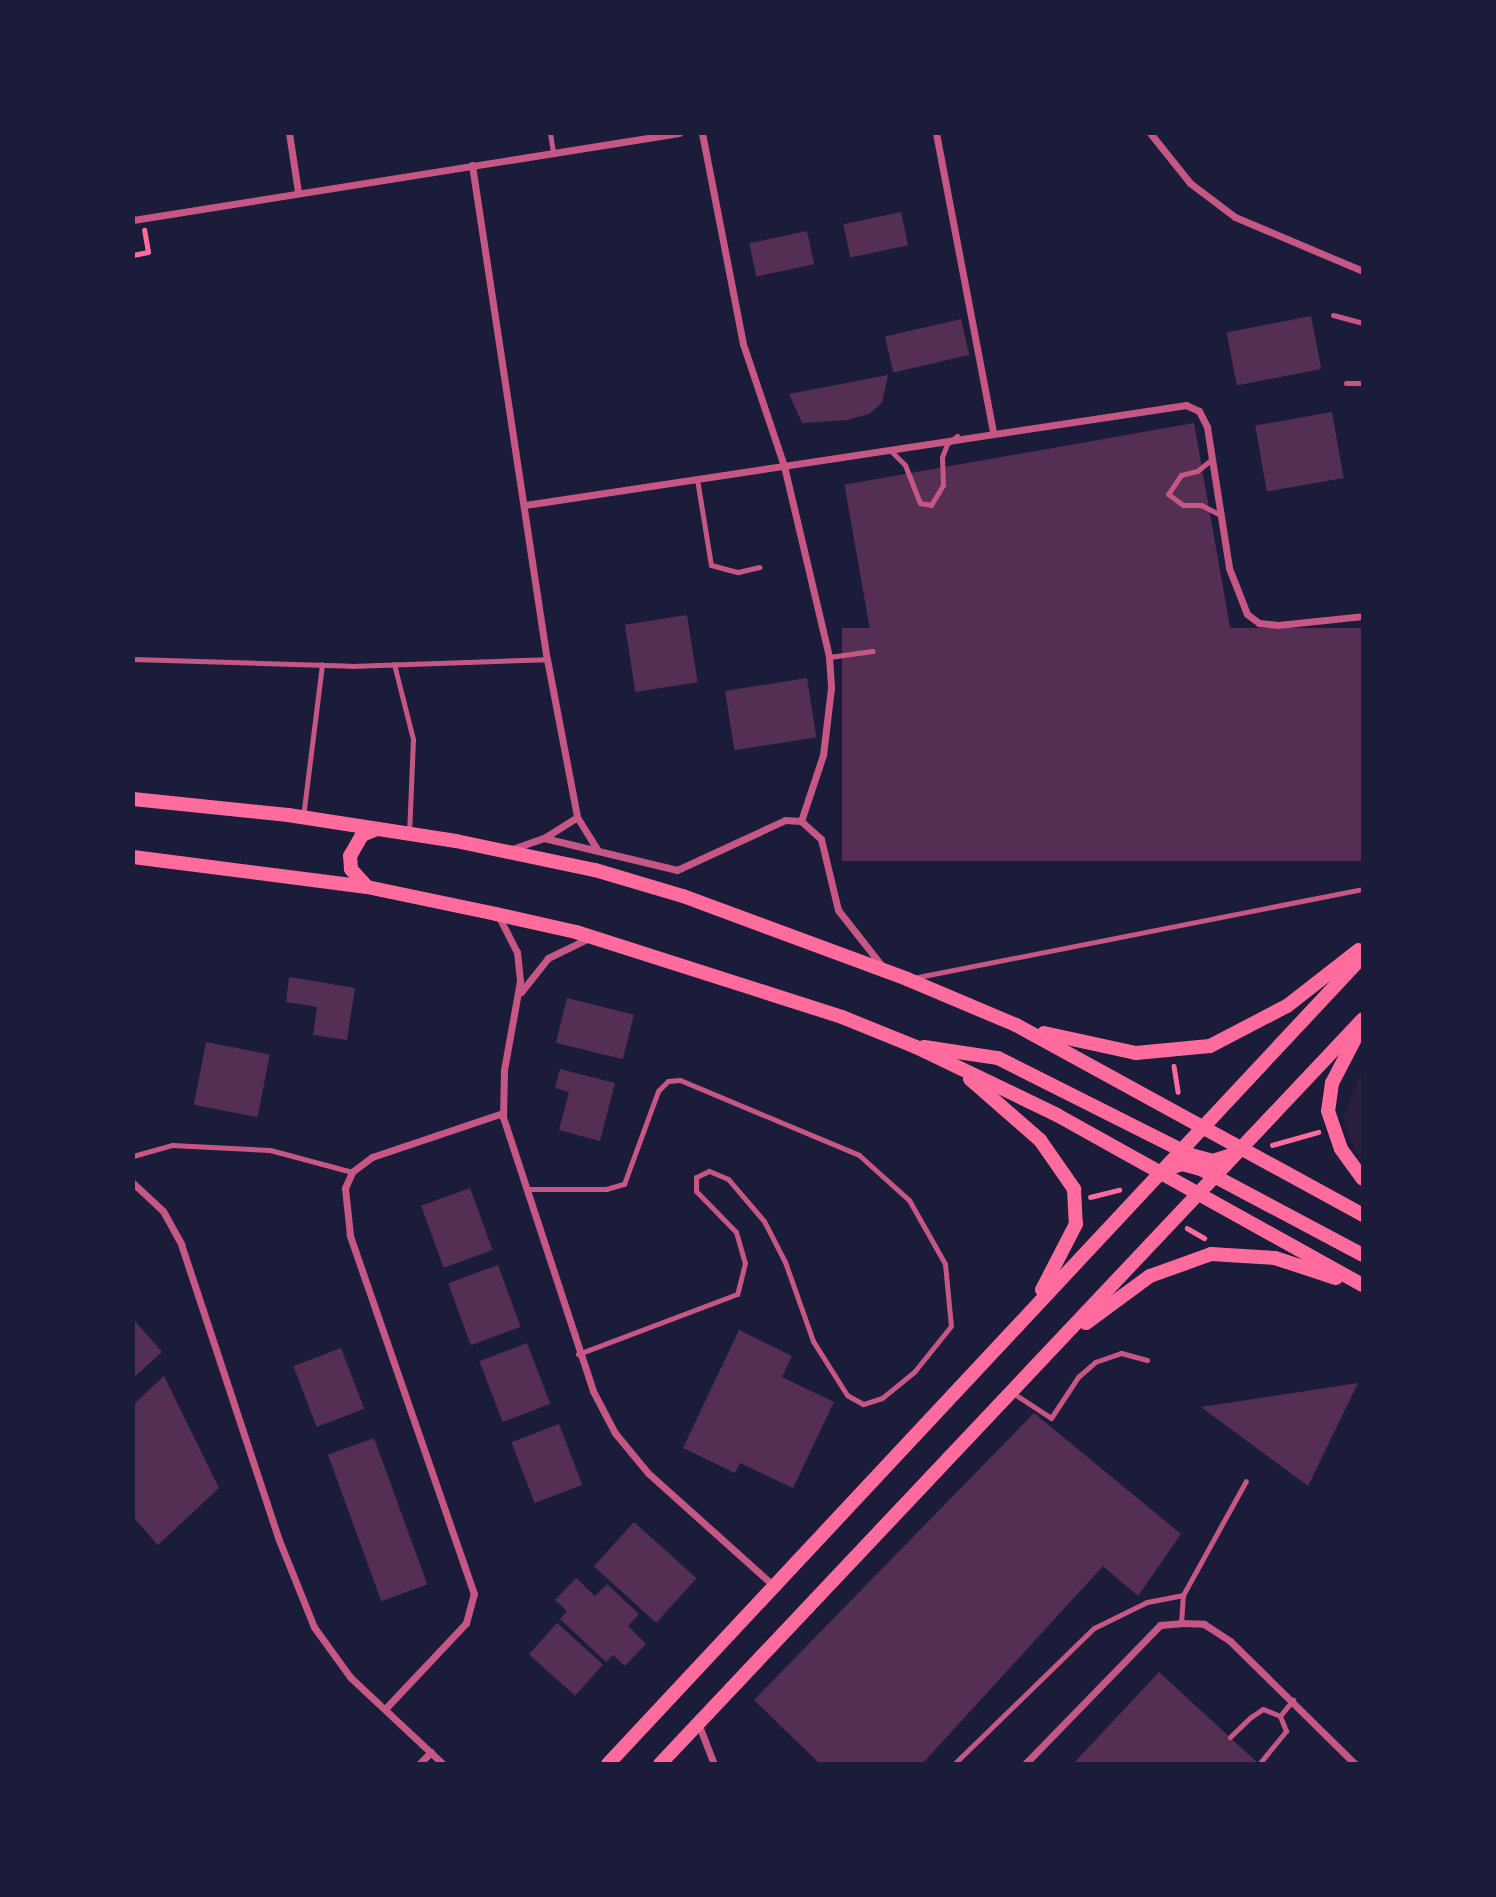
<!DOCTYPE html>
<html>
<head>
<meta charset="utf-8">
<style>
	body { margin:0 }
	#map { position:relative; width:1496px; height:1897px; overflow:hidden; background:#1b1b3a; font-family:Overpass,sans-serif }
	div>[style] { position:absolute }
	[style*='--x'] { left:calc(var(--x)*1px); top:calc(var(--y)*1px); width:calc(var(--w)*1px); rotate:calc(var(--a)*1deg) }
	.green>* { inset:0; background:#2a1e3b }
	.building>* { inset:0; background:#542f53; transform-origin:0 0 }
	.path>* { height:4.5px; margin:-2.25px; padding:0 2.25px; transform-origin:2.25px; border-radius:2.25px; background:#ff6b9d }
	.service>* { height:5px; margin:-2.5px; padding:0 2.5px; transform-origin:2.5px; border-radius:2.5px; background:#c65784 }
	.minor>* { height:7px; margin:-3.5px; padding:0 3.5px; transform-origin:3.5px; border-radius:3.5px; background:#c65784 }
	.secondary>* { height:14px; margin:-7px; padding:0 7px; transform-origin:7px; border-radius:7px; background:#ff6b9d }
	span { translate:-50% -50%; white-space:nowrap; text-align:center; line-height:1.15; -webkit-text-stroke:5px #1b1b3a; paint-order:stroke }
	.frame { position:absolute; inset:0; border:135px solid #1b1b3a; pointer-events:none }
</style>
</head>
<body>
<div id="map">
	<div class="green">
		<i style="clip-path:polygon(1363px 1067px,1363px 1163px,1349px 1139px,1343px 1117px)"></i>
	</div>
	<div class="building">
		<i style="left:901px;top:212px;width:34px;height:59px;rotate:78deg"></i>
		<i style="left:807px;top:231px;width:34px;height:59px;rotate:78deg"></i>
		<i style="left:1311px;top:316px;width:54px;height:86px;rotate:79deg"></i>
		<i style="left:961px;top:319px;width:37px;height:78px;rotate:77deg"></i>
		<i style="clip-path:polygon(888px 375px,882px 403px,869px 414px,847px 420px,802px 423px,789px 394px)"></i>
		<i style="left:1332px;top:412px;width:67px;height:78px;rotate:80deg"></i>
		<i style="left:1194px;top:423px;width:214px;height:355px;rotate:80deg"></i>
		<i style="left:687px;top:615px;width:68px;height:63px;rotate:81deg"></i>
		<i style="left:1363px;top:628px;width:233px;height:521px;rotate:90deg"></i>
		<i style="left:807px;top:678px;width:60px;height:83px;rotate:81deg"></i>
		<i style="clip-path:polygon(289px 977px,355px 988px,347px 1040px,313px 1035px,317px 1007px,286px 1002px)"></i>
		<i style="left:567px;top:998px;width:69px;height:46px;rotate:14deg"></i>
		<i style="left:206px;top:1042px;width:65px;height:64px;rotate:11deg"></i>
		<i style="clip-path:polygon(560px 1069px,615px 1083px,600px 1141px,559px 1130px,569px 1092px,555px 1088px)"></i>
		<i style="left:470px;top:1188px;width:66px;height:52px;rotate:70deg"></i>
		<i style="left:498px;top:1265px;width:66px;height:53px;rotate:70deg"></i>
		<i style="clip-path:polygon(133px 1319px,162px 1352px,133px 1378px)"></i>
		<i style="clip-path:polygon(739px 1330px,792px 1356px,782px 1377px,834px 1402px,793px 1488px,740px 1463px,735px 1473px,683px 1448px)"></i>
		<i style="left:527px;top:1343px;width:65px;height:51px;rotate:69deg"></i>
		<i style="left:341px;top:1348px;width:65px;height:51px;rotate:69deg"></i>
		<i style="clip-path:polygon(164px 1376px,219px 1488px,158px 1545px,133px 1517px,133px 1405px)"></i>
		<i style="clip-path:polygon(1358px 1383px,1308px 1486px,1201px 1407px)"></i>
		<i style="clip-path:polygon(1034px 1413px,1181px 1534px,1138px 1596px,1103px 1566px,922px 1764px,820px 1764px,754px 1700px)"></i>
		<i style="left:559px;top:1424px;width:65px;height:51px;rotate:69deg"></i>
		<i style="left:374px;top:1438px;width:156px;height:49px;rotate:70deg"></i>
		<i style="left:634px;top:1522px;width:84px;height:60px;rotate:42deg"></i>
		<i style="clip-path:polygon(576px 1578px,595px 1596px,607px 1584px,639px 1614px,628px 1626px,646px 1644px,625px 1666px,613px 1655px,606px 1662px,560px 1619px,567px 1611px,555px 1600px)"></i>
		<i style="left:557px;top:1623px;width:62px;height:42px;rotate:42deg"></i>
		<i style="clip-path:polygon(1159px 1672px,1259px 1764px,1073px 1764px)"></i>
	</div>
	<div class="path">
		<i style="--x:133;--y:255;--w:15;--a:-11"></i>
		<i style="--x:148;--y:252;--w:22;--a:-100"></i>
		<i style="--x:1174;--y:1066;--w:26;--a:81"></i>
		<i style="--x:1272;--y:1145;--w:48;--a:-15.8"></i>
		<i style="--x:1090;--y:1197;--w:30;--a:-14"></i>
		<i style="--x:1187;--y:1228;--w:20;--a:30"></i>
	</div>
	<div class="service">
		<i style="--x:550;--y:133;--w:19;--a:81"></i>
		<i style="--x:1333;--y:315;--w:31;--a:15"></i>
		<i style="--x:1346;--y:383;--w:17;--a:0"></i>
		<i style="--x:890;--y:450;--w:21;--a:45"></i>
		<i style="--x:905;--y:465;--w:41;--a:68.5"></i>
		<i style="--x:920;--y:503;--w:11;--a:10"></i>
		<i style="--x:931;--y:505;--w:23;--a:-59"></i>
		<i style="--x:943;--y:485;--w:28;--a:-92"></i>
		<i style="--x:942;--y:457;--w:14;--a:-69"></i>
		<i style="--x:947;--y:444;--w:13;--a:-39"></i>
		<i style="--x:1212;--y:459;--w:19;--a:141"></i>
		<i style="--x:1197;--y:471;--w:16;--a:166"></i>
		<i style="--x:1181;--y:475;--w:23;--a:124"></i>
		<i style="--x:1168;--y:494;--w:19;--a:36"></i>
		<i style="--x:1183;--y:505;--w:18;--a:0"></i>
		<i style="--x:1201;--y:505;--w:22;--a:27"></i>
		<i style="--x:697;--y:479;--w:87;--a:80.8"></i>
		<i style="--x:711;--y:565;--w:28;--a:15"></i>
		<i style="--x:738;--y:572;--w:22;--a:-13"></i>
		<i style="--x:829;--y:657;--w:44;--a:-7.8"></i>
		<i style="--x:133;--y:659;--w:218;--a:1.8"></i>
		<i style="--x:351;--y:666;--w:196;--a:-2"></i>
		<i style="--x:394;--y:664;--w:77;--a:75.8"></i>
		<i style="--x:413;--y:739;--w:94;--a:92.4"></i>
		<i style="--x:303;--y:817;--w:154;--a:-82.9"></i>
		<i style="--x:913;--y:978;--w:459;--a:-11.2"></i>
		<i style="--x:133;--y:1156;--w:41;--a:-15.8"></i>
		<i style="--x:172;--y:1145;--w:98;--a:2.9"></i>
		<i style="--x:270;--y:1150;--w:85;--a:15"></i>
		<i style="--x:526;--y:1189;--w:80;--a:0"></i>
		<i style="--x:606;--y:1189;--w:19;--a:-16"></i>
		<i style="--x:624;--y:1184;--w:99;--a:-69.9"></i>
		<i style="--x:658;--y:1091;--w:14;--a:-45"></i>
		<i style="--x:668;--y:1081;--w:12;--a:-5"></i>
		<i style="--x:680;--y:1080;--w:194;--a:22.7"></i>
		<i style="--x:859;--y:1155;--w:67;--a:42"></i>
		<i style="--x:909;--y:1200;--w:73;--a:60.6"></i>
		<i style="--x:945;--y:1264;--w:62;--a:84.5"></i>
		<i style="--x:951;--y:1326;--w:59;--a:128.8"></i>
		<i style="--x:914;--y:1372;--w:41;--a:140.9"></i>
		<i style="--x:882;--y:1398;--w:20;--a:162"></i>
		<i style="--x:863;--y:1404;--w:18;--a:-151"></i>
		<i style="--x:847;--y:1395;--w:64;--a:-122.2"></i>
		<i style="--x:813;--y:1341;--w:84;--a:-109.5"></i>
		<i style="--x:785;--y:1262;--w:46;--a:-117.1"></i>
		<i style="--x:764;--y:1221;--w:55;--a:-130.6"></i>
		<i style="--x:728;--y:1179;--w:21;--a:-157"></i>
		<i style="--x:709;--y:1171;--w:14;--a:155"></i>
		<i style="--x:696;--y:1177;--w:14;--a:90"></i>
		<i style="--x:696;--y:1191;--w:57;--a:45.7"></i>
		<i style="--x:736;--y:1232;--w:32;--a:74"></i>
		<i style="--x:745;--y:1263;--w:32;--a:104"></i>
		<i style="--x:737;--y:1294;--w:170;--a:159.3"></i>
		<i style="--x:1013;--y:1393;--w:45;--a:33.3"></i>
		<i style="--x:1051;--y:1418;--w:49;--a:-56.6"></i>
		<i style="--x:1078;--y:1377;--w:23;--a:-41"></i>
		<i style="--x:1095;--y:1362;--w:28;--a:-19"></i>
		<i style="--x:1121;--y:1353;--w:27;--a:15"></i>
		<i style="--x:1181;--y:1623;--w:28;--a:-86"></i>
		<i style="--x:1183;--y:1595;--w:130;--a:-61.1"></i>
		<i style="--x:1230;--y:1737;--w:29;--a:-44"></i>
		<i style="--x:1251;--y:1717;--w:14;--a:-34"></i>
		<i style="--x:1263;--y:1709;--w:18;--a:22"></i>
		<i style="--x:1280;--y:1716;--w:21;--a:-51"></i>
		<i style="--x:954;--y:1764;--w:195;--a:-44.2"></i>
		<i style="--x:1094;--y:1628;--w:59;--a:-26.1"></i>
		<i style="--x:1147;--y:1602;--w:37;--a:-11"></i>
		<i style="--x:1259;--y:1764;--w:43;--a:-50.7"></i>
		<i style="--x:1286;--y:1731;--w:16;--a:-112"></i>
	</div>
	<div class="minor">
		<i style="--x:289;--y:133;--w:60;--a:81.3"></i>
		<i style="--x:702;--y:133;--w:215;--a:79"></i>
		<i style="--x:743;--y:344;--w:129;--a:71.4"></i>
		<i style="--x:784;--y:466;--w:196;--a:76.7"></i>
		<i style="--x:829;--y:657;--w:31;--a:86"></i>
		<i style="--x:831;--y:688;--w:67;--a:96.8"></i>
		<i style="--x:823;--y:755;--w:70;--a:108.4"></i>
		<i style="--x:936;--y:133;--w:303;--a:79.2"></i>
		<i style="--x:1150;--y:133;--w:64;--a:51.3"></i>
		<i style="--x:1190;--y:183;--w:56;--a:37.1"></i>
		<i style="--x:1235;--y:217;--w:139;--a:22.9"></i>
		<i style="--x:472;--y:165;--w:500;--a:81.4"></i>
		<i style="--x:547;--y:659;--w:161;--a:79.2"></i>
		<i style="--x:577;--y:817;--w:39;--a:58"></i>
		<i style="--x:133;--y:220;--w:553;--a:-9.05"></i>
		<i style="--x:525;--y:505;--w:669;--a:-8.6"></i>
		<i style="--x:1186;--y:405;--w:14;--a:25"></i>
		<i style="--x:1199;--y:411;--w:18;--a:63"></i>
		<i style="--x:1207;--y:427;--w:143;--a:81.1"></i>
		<i style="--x:1229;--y:568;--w:49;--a:68.6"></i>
		<i style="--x:1247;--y:614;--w:15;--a:37"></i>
		<i style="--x:1259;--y:623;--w:19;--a:6"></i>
		<i style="--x:1278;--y:625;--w:85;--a:-6"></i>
		<i style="--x:544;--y:838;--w:137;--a:13.5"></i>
		<i style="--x:677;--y:870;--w:119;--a:-24.8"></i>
		<i style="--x:785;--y:820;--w:16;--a:4"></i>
		<i style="--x:801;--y:821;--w:27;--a:42"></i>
		<i style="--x:821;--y:839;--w:73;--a:76.5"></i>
		<i style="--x:838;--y:910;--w:71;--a:51.8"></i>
		<i style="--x:512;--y:849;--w:34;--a:-19"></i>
		<i style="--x:544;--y:838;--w:39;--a:-32"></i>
		<i style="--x:499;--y:917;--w:39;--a:63"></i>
		<i style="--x:517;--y:952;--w:29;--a:84"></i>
		<i style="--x:520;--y:981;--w:90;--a:100.2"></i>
		<i style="--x:504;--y:1070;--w:47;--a:91.2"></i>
		<i style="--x:503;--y:1117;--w:288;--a:71.8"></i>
		<i style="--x:593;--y:1391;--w:47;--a:62.4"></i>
		<i style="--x:615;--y:1433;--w:52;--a:50.5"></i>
		<i style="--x:648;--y:1473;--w:169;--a:41.9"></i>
		<i style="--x:521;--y:992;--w:43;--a:-51.5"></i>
		<i style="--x:548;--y:958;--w:46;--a:-26"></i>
		<i style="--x:133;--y:1183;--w:41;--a:43"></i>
		<i style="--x:163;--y:1211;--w:38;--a:61"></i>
		<i style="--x:181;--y:1244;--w:312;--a:71.7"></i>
		<i style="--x:279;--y:1540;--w:94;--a:68.1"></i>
		<i style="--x:314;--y:1627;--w:62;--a:54.2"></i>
		<i style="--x:350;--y:1677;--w:127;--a:43.1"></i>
		<i style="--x:385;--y:1709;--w:118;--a:-46.7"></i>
		<i style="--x:466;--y:1623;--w:30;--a:-75"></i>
		<i style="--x:474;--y:1594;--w:380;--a:-109.1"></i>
		<i style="--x:350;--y:1235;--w:47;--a:-96.1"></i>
		<i style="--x:345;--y:1188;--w:17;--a:-66"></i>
		<i style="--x:352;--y:1172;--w:25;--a:-37"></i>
		<i style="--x:372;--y:1157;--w:138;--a:-18.6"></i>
		<i style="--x:698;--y:1723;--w:44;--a:68.7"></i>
		<i style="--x:419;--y:1764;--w:17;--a:-45"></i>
		<i style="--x:1025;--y:1764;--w:194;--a:-45.8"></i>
		<i style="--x:1160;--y:1625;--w:21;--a:-5"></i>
		<i style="--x:1181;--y:1623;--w:23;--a:2"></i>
		<i style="--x:1204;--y:1624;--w:31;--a:33"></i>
		<i style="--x:1230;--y:1641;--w:175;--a:44.5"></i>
	</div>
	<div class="secondary">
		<i style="--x:133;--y:799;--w:156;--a:5.9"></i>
		<i style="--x:288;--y:815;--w:170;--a:8.8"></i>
		<i style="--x:456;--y:841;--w:142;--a:11.8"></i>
		<i style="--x:595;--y:870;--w:92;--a:16.5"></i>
		<i style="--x:683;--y:896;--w:239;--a:20.3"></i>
		<i style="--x:907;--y:979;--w:118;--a:22.9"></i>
		<i style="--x:1016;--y:1025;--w:396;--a:28.7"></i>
		<i style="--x:133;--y:857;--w:236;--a:7.3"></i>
		<i style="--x:367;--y:887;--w:132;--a:11.8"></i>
		<i style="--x:496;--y:914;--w:82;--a:12.7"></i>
		<i style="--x:576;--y:932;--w:279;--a:17.7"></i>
		<i style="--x:842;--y:1017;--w:80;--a:22.1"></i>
		<i style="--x:916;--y:1047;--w:157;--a:25.7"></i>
		<i style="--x:1057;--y:1115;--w:350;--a:29.1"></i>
		<i style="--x:367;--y:887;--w:24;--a:-132"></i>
		<i style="--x:351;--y:869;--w:13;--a:-94"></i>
		<i style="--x:350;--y:856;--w:24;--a:-60"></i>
		<i style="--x:362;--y:835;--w:16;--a:-22"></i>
		<i style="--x:1044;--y:1033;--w:94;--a:12.3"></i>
		<i style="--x:1136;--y:1053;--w:74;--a:-5.4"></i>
		<i style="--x:1210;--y:1046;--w:87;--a:-27.5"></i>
		<i style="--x:1287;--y:1006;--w:91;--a:-37.9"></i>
		<i style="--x:1358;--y:1033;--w:56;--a:117.5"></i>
		<i style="--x:1332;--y:1083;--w:28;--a:98"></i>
		<i style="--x:1328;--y:1111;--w:40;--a:71.1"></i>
		<i style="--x:1341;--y:1149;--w:37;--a:54"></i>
		<i style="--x:924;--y:1047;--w:75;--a:8.5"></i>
		<i style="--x:998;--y:1058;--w:216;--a:26.7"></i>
		<i style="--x:1191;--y:1155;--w:23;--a:15"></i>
		<i style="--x:1213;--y:1161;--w:19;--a:-18"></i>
		<i style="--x:970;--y:1079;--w:93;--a:41.1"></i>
		<i style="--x:1040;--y:1140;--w:60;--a:55.2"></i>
		<i style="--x:1074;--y:1189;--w:35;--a:87"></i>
		<i style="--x:1076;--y:1224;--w:74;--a:117.3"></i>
		<i style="--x:1164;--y:1170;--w:19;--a:-18"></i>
		<i style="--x:1182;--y:1164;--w:20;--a:15"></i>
		<i style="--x:1201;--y:1169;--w:183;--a:28"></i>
		<i style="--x:1086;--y:1323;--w:79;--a:-36.3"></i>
		<i style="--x:1150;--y:1276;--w:65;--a:-19.8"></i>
		<i style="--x:1211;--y:1254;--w:64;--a:3.6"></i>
		<i style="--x:1275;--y:1258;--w:64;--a:18.2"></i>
		<i style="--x:608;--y:1764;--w:1106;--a:-46.94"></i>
		<i style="--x:660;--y:1764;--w:1024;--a:-46.66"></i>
	</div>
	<div class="frame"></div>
</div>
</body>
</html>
